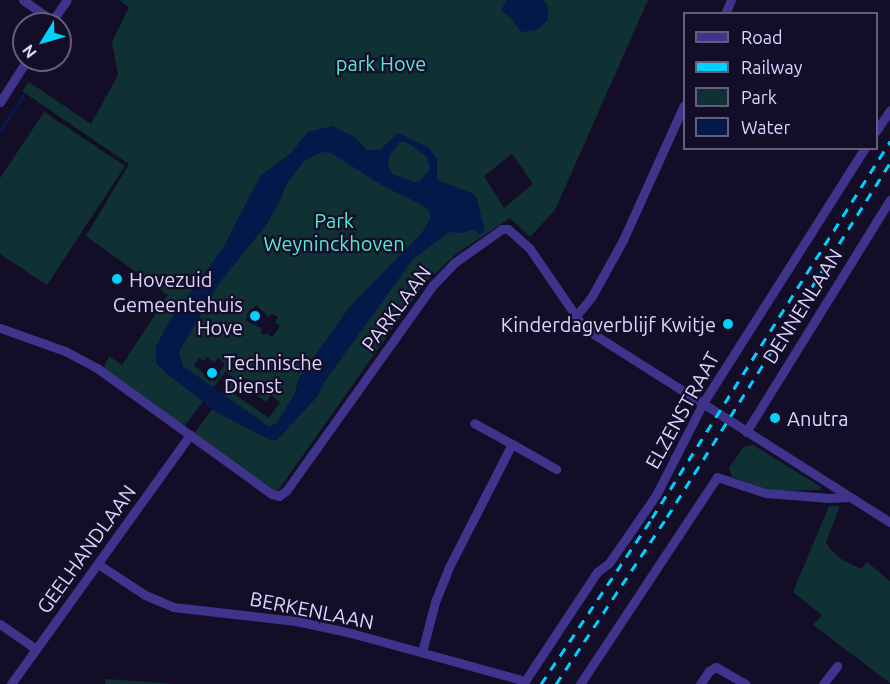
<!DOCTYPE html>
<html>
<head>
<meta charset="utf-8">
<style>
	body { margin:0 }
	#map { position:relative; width:890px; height:684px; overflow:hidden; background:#140d28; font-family:Ubuntu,sans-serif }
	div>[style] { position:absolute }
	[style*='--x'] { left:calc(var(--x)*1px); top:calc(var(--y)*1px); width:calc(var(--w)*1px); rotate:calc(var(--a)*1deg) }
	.green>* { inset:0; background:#103133 }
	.water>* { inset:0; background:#05184a }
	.stream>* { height:3px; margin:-1.5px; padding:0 1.5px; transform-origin:1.5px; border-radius:1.5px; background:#05184a }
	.minor>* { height:9px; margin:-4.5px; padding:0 4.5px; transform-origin:4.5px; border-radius:4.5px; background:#3e348c }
	.rail>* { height:3px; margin-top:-1.5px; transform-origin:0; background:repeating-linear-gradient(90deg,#01d1ff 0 9px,transparent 0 17px) }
	.dots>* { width:16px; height:16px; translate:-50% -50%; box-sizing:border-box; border:3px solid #140d28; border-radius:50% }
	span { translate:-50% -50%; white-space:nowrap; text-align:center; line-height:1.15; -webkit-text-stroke:4.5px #140d28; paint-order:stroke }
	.park-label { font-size:20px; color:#55ebd2 }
	.poi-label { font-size:20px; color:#ddd5ff }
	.left { translate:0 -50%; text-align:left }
	.right { translate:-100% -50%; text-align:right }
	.street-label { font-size:20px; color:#ddd5ff }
	.legend { position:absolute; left:683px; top:12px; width:195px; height:138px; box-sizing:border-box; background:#140d28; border:2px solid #645d7e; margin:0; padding:8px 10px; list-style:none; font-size:18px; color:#ddd5ff }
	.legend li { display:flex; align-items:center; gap:12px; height:30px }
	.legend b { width:30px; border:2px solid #645d7e }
	.north { position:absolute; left:12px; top:12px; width:60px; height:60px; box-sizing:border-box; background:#140d28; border:2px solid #645d7e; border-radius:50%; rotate:233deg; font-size:16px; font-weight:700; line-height:24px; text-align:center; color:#ddd5ff }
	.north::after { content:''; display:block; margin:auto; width:21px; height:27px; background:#01d1ff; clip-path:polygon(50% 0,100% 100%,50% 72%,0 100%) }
</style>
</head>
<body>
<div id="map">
	<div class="green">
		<i style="clip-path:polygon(evenodd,119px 0,648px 0,555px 210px,530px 237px,510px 218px,456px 254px,424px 284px,277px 492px,193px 435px,235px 378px,225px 372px,184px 427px,104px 368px,109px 356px,122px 365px,168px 295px,86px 236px,129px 164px,22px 91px,29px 82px,91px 124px,118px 75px,112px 42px,129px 7px,119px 0,512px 154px,533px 184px,504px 208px,484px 176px,512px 154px,119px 0,256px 305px,269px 317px,272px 314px,278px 317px,275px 322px,280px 326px,272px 337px,266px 333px,264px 335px,260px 333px,262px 329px,245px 320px,256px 305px,119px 0,207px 357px,214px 363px,218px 358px,225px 364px,214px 380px,194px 366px,199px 358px,204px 361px,207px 357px,119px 0,245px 378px,254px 383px,249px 390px,266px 402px,271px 395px,280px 402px,269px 418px,234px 394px,245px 378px)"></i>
		<i style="clip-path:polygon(44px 112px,125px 166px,47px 285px,0 254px,0 178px)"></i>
		<i style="clip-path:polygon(753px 445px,821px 487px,820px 490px,774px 491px,732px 477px,729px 468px,743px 447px)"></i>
		<i style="clip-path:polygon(829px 506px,840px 506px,826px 542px,830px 549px,841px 559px,861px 569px,867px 562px,890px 581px,890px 683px,813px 625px,822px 615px,793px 592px)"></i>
		<i style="clip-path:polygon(106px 679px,175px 684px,105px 684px)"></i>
	</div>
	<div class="water">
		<i style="clip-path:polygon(507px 0,542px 0,548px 5px,548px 20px,537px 30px,521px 32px,513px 21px,501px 10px)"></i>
		<i style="clip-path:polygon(evenodd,332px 126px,355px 137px,367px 150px,380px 150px,398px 133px,428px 147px,437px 159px,437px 180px,474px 194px,477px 199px,485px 231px,479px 235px,474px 229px,462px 233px,450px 232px,413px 259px,323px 384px,318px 396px,277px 440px,270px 440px,216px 412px,167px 374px,156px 363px,156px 347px,168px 323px,223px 248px,260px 176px,291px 153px,308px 132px,332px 126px,400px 142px,406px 142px,427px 157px,430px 169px,421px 180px,415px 182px,393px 174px,388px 167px,390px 155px,400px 142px,332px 126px,322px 152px,331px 153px,383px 186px,420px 204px,429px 211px,431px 218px,421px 234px,351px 305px,299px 378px,294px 395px,276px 424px,268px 426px,183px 366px,179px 352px,220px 282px,267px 224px,281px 199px,287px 183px,304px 161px,322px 152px)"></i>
	</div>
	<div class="stream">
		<i style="--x:0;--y:131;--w:44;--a:-57"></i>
	</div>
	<div class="minor">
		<i style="--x:23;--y:0;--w:37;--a:35"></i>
		<i style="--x:725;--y:14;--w:15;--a:-67"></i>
		<i style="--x:50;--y:24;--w:29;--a:-55"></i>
		<i style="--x:0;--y:102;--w:50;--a:-57.3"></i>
		<i style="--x:876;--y:131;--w:25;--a:-56"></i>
		<i style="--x:576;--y:316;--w:26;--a:-51"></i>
		<i style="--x:592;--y:296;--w:64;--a:-61"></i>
		<i style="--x:623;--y:240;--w:148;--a:-65.7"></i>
		<i style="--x:0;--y:328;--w:69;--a:19.5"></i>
		<i style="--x:65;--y:351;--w:36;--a:28"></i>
		<i style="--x:97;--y:368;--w:216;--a:35.8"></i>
		<i style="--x:272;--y:494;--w:7;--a:16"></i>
		<i style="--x:279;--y:496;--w:9;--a:-36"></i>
		<i style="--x:286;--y:491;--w:253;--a:-54.5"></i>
		<i style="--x:433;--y:285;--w:30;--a:-46"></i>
		<i style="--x:454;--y:263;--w:59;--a:-35.3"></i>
		<i style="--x:502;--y:229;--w:6;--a:0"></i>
		<i style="--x:508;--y:229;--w:30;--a:42"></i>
		<i style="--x:530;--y:249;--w:96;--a:55.6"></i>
		<i style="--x:584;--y:328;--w:362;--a:32.4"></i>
		<i style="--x:746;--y:432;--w:273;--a:-58.2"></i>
		<i style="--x:512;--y:444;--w:51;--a:29.6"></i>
		<i style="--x:98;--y:564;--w:56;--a:33.4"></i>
		<i style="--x:145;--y:595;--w:30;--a:23"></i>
		<i style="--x:173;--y:607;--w:124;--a:6.5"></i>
		<i style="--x:296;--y:621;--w:56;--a:12.3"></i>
		<i style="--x:351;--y:633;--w:180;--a:15.4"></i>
		<i style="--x:0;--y:624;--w:44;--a:34.8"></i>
		<i style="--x:422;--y:652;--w:52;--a:-75.4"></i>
		<i style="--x:435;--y:602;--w:35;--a:-68"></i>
		<i style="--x:448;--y:569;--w:140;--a:-62.9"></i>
		<i style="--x:512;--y:444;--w:43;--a:-151.1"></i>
		<i style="--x:11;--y:684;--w:307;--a:-54.3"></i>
		<i style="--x:523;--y:684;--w:134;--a:-56.5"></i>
		<i style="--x:597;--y:572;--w:15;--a:-37"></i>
		<i style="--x:609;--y:563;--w:83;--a:-55.3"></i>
		<i style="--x:656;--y:495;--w:103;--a:-62.9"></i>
		<i style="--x:703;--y:403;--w:302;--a:-57.6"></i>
		<i style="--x:580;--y:684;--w:248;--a:-56.5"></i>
		<i style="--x:717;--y:477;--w:52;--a:18.1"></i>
		<i style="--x:766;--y:493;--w:63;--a:4.5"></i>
		<i style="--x:829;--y:498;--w:19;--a:-3"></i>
		<i style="--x:700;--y:684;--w:16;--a:-55"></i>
		<i style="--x:709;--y:671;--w:8;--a:-30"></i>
		<i style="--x:716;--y:667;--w:34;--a:30"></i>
		<i style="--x:823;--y:684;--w:23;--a:-52"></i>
	</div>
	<div class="rail">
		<i style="--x:541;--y:684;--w:200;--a:-56.2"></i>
		<i style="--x:652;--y:518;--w:446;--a:-57.7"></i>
		<i style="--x:556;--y:684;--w:201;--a:-56.4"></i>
		<i style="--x:667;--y:517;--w:418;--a:-57.8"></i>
	</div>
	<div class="dots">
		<i style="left:117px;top:279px;background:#01d1ff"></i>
		<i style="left:255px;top:316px;background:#01d1ff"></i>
		<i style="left:728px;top:324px;background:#01d1ff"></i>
		<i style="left:212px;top:373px;background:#01d1ff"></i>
		<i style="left:775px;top:418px;background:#01d1ff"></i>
	</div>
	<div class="park-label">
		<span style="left:381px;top:63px">park Hove</span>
		<span style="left:334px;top:232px">Park<br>Weyninckhoven</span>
	</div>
	<div class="poi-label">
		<span class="left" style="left:129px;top:279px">Hovezuid</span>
		<span class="right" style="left:243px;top:316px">Gemeentehuis<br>Hove</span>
		<span class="right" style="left:716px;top:324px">Kinderdagverblijf Kwitje</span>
		<span class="left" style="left:224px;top:374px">Technische<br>Dienst</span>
		<span class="left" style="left:787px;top:418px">Anutra</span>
	</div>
	<div class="street-label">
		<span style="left:802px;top:306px;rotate:-58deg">DENNENLAAN</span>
		<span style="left:396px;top:308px;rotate:-53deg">PARKLAAN</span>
		<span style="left:682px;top:410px;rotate:-61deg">ELZENSTRAAT</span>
		<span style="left:86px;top:549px;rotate:-54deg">GEELHANDLAAN</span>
		<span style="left:312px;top:610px;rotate:11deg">BERKENLAAN</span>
	</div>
	<ul class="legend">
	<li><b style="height:8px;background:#3e348c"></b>Road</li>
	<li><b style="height:8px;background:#01d1ff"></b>Railway</li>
	<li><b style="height:16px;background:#103133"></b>Park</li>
	<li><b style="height:16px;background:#05184a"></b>Water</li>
	</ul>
	<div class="north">N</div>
</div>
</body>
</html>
